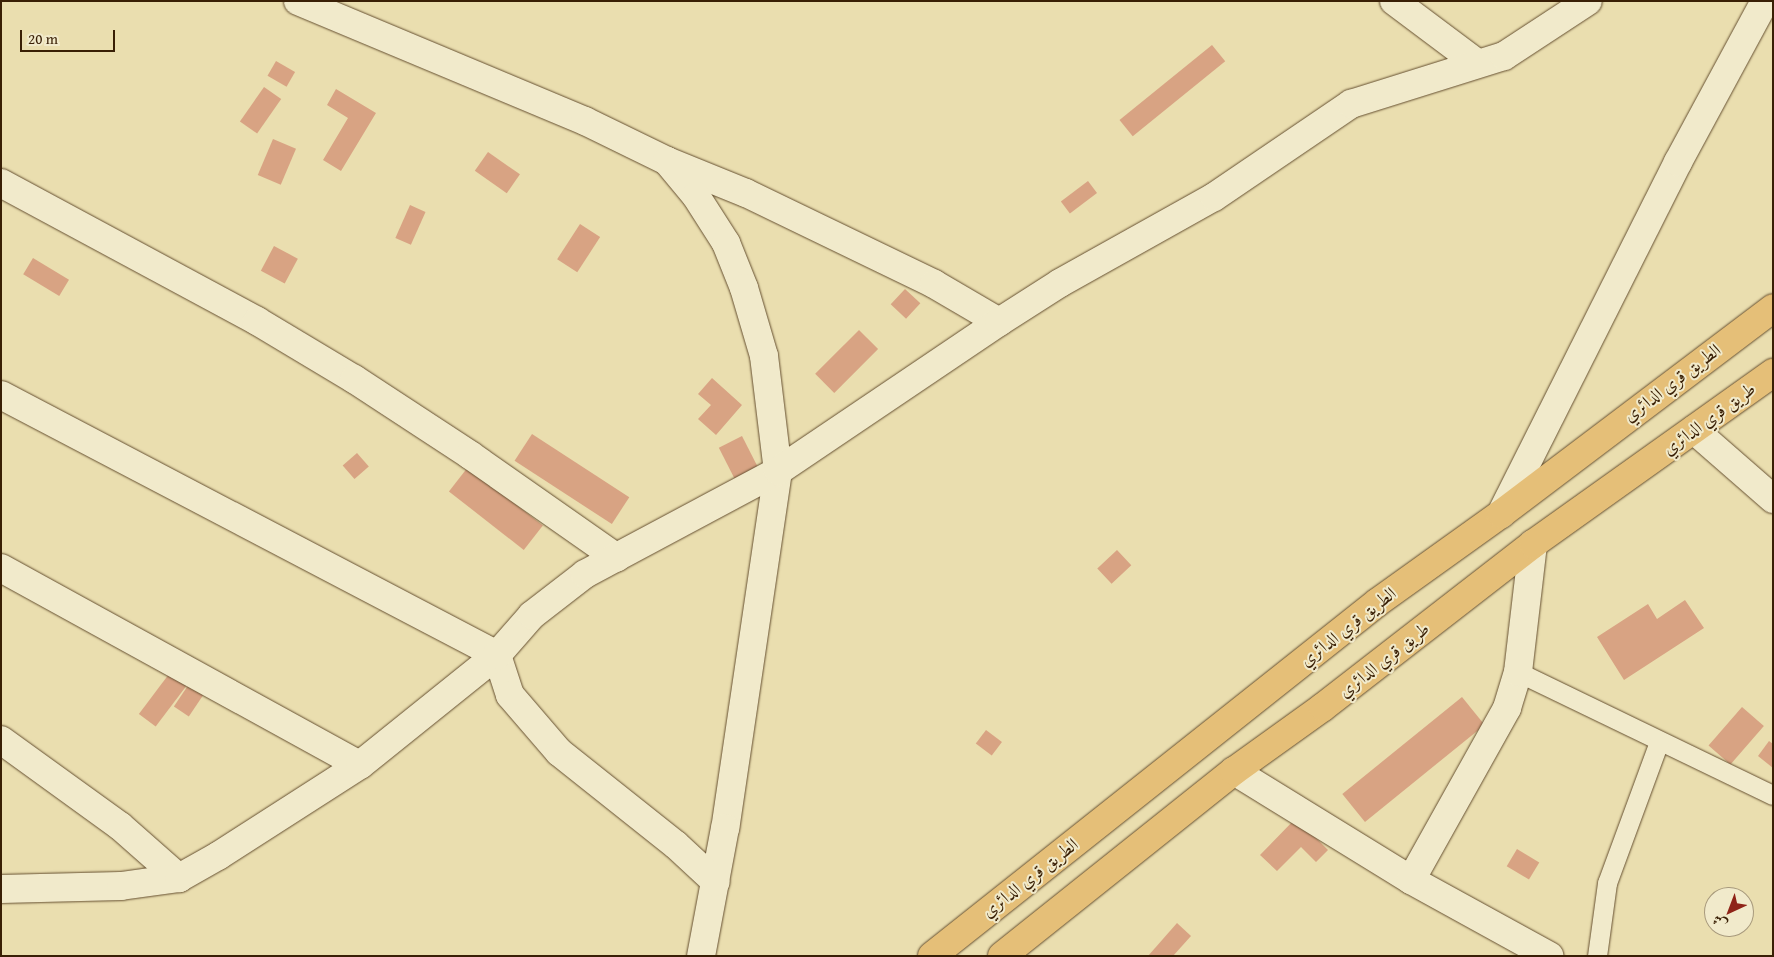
<!DOCTYPE html>
<html>
<head>
<meta charset="utf-8">
<style>
	body { margin:0 }
	#map { position:relative; width:1774px; height:957px; overflow:hidden; background:#eadeaf; font-family:"Gentium Book Plus",Amiri,serif }
	div>[style] { position:absolute }
	[style*='--x'] { left:calc(var(--x)*1px); top:calc(var(--y)*1px); width:calc(var(--w)*1px); rotate:calc(var(--a)*1deg) }
	.building>* { inset:0; background:#d8a383; transform-origin:0 0 }
	.roads { filter:drop-shadow(0 0 1px #654f30) drop-shadow(0 0 1px #654f30) }
	.service>* { height:19px; margin:-9.5px; padding:0 9.5px; transform-origin:9.5px; border-radius:9.5px; background:#f1eacb }
	.minor>* { height:28px; margin:-14px; padding:0 14px; transform-origin:14px; border-radius:14px; background:#f1eacb }
	.trunk>* { height:28px; margin:-14px; padding:0 14px; transform-origin:14px; border-radius:14px; background:#e5bf78 }
	span { translate:-50% -50%; white-space:nowrap; text-align:center; line-height:1.15; -webkit-text-stroke:4px #f1eacb; paint-order:stroke }
	.street-label { font-size:18px; color:#391f05 }
	.frame { position:absolute; inset:0; border:2px solid #391f05; pointer-events:none }
	.north { position:absolute; left:1704px; top:887px; width:50px; height:50px; box-sizing:border-box; background:#f1eacb; border:1px solid #a7997c; border-radius:50%; rotate:223deg; font-size:14px; font-weight:700; line-height:20px; text-align:center; color:#391f05 }
	.north::after { content:''; display:block; margin:auto; width:18px; height:22px; background:#8f2418; clip-path:polygon(50% 0,100% 100%,50% 72%,0 100%) }
	.scale { position:absolute; left:20px; top:30px; width:95px; height:22px; box-sizing:border-box; border:2px solid #391f05; border-top:0; padding-left:6px; font-size:15px; line-height:18px; white-space:nowrap; color:#391f05; -webkit-text-stroke:4px #f1eacb; paint-order:stroke }
</style>
</head>
<body>
<div id="map">
	<div class="building">
		<i style="left:1212px;top:45px;width:21px;height:119px;rotate:51deg"></i>
		<i style="left:276px;top:61px;width:22px;height:17px;rotate:30deg"></i>
		<i style="left:264px;top:87px;width:21px;height:42px;rotate:35deg"></i>
		<i style="clip-path:polygon(336px 89px,376px 113px,341px 171px,323px 160px,348px 118px,327px 105px)"></i>
		<i style="left:273px;top:139px;width:25px;height:39px;rotate:23deg"></i>
		<i style="left:488px;top:152px;width:39px;height:23px;rotate:35deg"></i>
		<i style="left:1088px;top:181px;width:15px;height:34px;rotate:53deg"></i>
		<i style="left:410px;top:205px;width:17px;height:36px;rotate:24deg"></i>
		<i style="left:580px;top:224px;width:24px;height:42px;rotate:33deg"></i>
		<i style="left:274px;top:246px;width:27px;height:28px;rotate:28deg"></i>
		<i style="left:33px;top:258px;width:42px;height:19px;rotate:31deg"></i>
		<i style="left:905px;top:289px;width:21px;height:21px;rotate:43deg"></i>
		<i style="left:859px;top:330px;width:27px;height:62px;rotate:45deg"></i>
		<i style="clip-path:polygon(712px 378px,742px 405px,716px 435px,698px 419px,711px 405px,698px 394px)"></i>
		<i style="left:532px;top:434px;width:116px;height:32px;rotate:33deg"></i>
		<i style="left:742px;top:436px;width:42px;height:26px;rotate:63deg"></i>
		<i style="left:357px;top:453px;width:18px;height:19px;rotate:49deg"></i>
		<i style="left:468px;top:467px;width:95px;height:31px;rotate:38deg"></i>
		<i style="left:1117px;top:550px;width:21px;height:27px;rotate:47deg"></i>
		<i style="clip-path:polygon(1685px 600px,1704px 628px,1624px 680px,1597px 637px,1648px 604px,1657px 619px)"></i>
		<i style="left:172px;top:670px;width:21px;height:55px;rotate:37deg"></i>
		<i style="left:189px;top:684px;width:18px;height:27px;rotate:34deg"></i>
		<i style="left:1462px;top:697px;width:36px;height:154px;rotate:51deg"></i>
		<i style="left:1742px;top:707px;width:29px;height:51px;rotate:41deg"></i>
		<i style="left:986px;top:730px;width:20px;height:17px;rotate:37deg"></i>
		<i style="clip-path:polygon(1769px 741px,1773px 744px,1773px 768px,1758px 756px)"></i>
		<i style="clip-path:polygon(1296px 818px,1328px 850px,1316px 862px,1301px 847px,1277px 871px,1260px 855px)"></i>
		<i style="left:1517px;top:849px;width:26px;height:20px;rotate:31deg"></i>
		<i style="clip-path:polygon(1177px 923px,1191px 936px,1173px 956px,1148px 956px)"></i>
	</div>
	<div class="roads">
		<div class="service">
			<i style="--x:1518;--y:672;--w:283;--a:25.8"></i>
			<i style="--x:1597;--y:956;--w:74;--a:-82.2"></i>
			<i style="--x:1607;--y:883;--w:150;--a:-69.8"></i>
		</div>
		<div class="minor">
			<i style="--x:298;--y:1;--w:311;--a:22.7"></i>
			<i style="--x:585;--y:121;--w:91;--a:26"></i>
			<i style="--x:667;--y:161;--w:85;--a:22.1"></i>
			<i style="--x:746;--y:193;--w:209;--a:25.8"></i>
			<i style="--x:934;--y:284;--w:75;--a:30.3"></i>
			<i style="--x:1394;--y:1;--w:104;--a:36.8"></i>
			<i style="--x:667;--y:161;--w:45;--a:50.4"></i>
			<i style="--x:696;--y:196;--w:56;--a:57.4"></i>
			<i style="--x:726;--y:243;--w:48;--a:68.2"></i>
			<i style="--x:744;--y:288;--w:71;--a:73.6"></i>
			<i style="--x:764;--y:356;--w:116;--a:83.1"></i>
			<i style="--x:778;--y:471;--w:361;--a:98.4"></i>
			<i style="--x:725;--y:828;--w:130;--a:100.6"></i>
			<i style="--x:1;--y:183;--w:291;--a:28.3"></i>
			<i style="--x:257;--y:321;--w:113;--a:30.9"></i>
			<i style="--x:354;--y:379;--w:139;--a:33.2"></i>
			<i style="--x:470;--y:455;--w:179;--a:35"></i>
			<i style="--x:1;--y:395;--w:560;--a:27.66"></i>
			<i style="--x:497;--y:655;--w:42;--a:72"></i>
			<i style="--x:510;--y:695;--w:75;--a:49.3"></i>
			<i style="--x:559;--y:752;--w:149;--a:38.5"></i>
			<i style="--x:676;--y:845;--w:54;--a:42.8"></i>
			<i style="--x:1694;--y:430;--w:105;--a:41.1"></i>
			<i style="--x:1501;--y:514;--w:394;--a:-63.3"></i>
			<i style="--x:1678;--y:162;--w:183;--a:-61.6"></i>
			<i style="--x:1;--y:568;--w:409;--a:28.8"></i>
			<i style="--x:1;--y:740;--w:147;--a:35.9"></i>
			<i style="--x:120;--y:826;--w:79;--a:41.4"></i>
			<i style="--x:1234;--y:771;--w:208;--a:31.6"></i>
			<i style="--x:1411;--y:880;--w:158;--a:28.8"></i>
			<i style="--x:1411;--y:880;--w:197;--a:-60.8"></i>
			<i style="--x:1507;--y:708;--w:38;--a:-73"></i>
			<i style="--x:1518;--y:672;--w:129;--a:-83.3"></i>
			<i style="--x:1;--y:889;--w:120;--a:-1.4"></i>
			<i style="--x:121;--y:886;--w:59;--a:-7.9"></i>
			<i style="--x:179;--y:878;--w:45;--a:-29.4"></i>
			<i style="--x:218;--y:856;--w:169;--a:-32.7"></i>
			<i style="--x:360;--y:765;--w:176;--a:-38.8"></i>
			<i style="--x:497;--y:655;--w:53;--a:-48.8"></i>
			<i style="--x:532;--y:615;--w:67;--a:-37.7"></i>
			<i style="--x:585;--y:574;--w:219;--a:-28.1"></i>
			<i style="--x:778;--y:471;--w:267;--a:-34"></i>
			<i style="--x:999;--y:322;--w:72;--a:-32.6"></i>
			<i style="--x:1060;--y:283;--w:176;--a:-29.2"></i>
			<i style="--x:1214;--y:197;--w:166;--a:-34.2"></i>
			<i style="--x:1351;--y:104;--w:160;--a:-17.4"></i>
			<i style="--x:1504;--y:56;--w:100;--a:-33.2"></i>
		</div>
		<div class="trunk">
			<i style="--x:932;--y:956;--w:569;--a:-38.44"></i>
			<i style="--x:1378;--y:602;--w:151;--a:-35.6"></i>
			<i style="--x:1501;--y:514;--w:341;--a:-37.1"></i>
			<i style="--x:1002;--y:956;--w:297;--a:-38.6"></i>
			<i style="--x:1234;--y:771;--w:110;--a:-35.7"></i>
			<i style="--x:1323;--y:707;--w:266;--a:-37.8"></i>
			<i style="--x:1533;--y:544;--w:295;--a:-35.5"></i>
		</div>
	</div>
	<div class="street-label">
		<span style="left:1672px;top:383px;rotate:-37deg">الطريق قري الدائري</span>
		<span style="left:1709px;top:419px;rotate:-36deg">طريق قري الدائري</span>
		<span style="left:1348px;top:627px;rotate:-38deg">الطريق قري الدائري</span>
		<span style="left:1384px;top:660px;rotate:-38deg">طريق قري الدائري</span>
		<span style="left:1030px;top:878px;rotate:-38deg">الطريق قري الدائري</span>
	</div>
	<div class="frame"></div>
	<div class="north">ش</div>
	<div class="scale">20 m</div>
</div>
</body>
</html>
